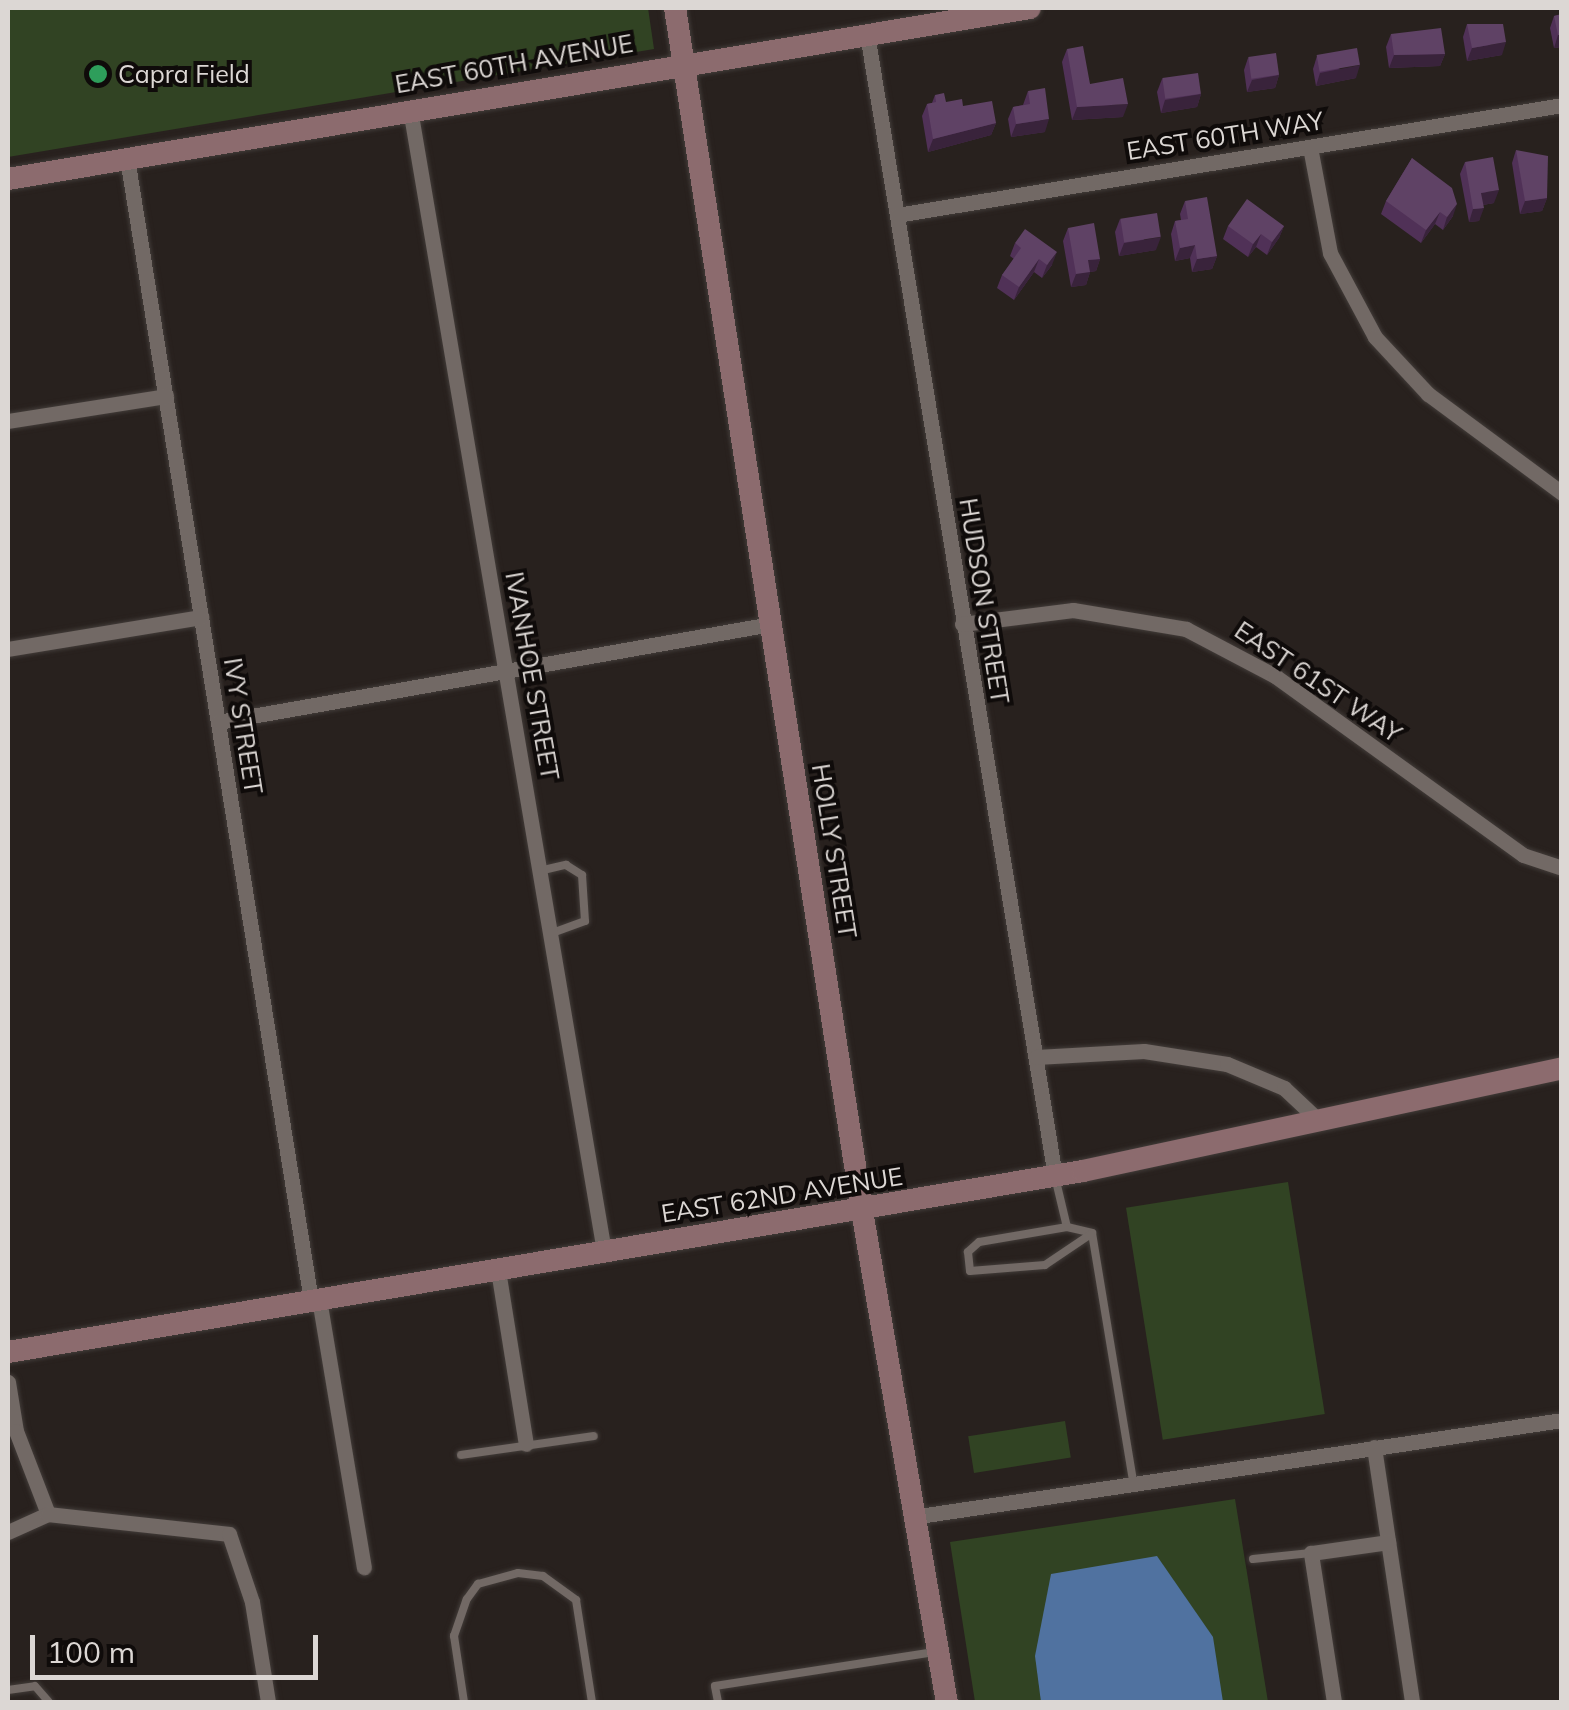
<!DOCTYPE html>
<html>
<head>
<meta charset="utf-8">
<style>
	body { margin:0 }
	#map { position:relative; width:1569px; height:1710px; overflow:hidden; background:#28211e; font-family:Mulish,sans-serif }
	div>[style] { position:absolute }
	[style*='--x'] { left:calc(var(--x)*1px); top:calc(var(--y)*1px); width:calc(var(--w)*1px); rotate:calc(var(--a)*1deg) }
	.green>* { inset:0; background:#314323; transform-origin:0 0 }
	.water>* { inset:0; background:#5072a0 }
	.roads { filter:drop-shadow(0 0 2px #423c39) drop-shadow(0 0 2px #423c39) }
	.lane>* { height:8px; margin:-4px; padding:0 4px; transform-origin:4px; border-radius:4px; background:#726965 }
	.street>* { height:15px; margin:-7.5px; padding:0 7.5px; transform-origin:7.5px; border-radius:7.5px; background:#726965 }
	.secondary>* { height:22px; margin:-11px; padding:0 11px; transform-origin:11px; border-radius:11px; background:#8c6b6e }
	.wall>* { inset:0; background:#503157 }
	.shaded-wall>* { inset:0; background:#39233b }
	.building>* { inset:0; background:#5f4265; transform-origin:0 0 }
	.dots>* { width:28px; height:28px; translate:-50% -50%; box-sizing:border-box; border:5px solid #0f0b0a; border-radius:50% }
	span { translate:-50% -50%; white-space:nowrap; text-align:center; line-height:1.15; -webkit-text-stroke:8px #0f0b0a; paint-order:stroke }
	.street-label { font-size:25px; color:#dcd7d4 }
	.poi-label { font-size:25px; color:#dcd7d4 }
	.left { translate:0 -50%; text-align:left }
	.frame { position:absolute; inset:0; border:10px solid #dcd7d4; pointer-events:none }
	.scale { position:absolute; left:30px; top:1635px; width:288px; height:45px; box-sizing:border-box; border:5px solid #dcd7d4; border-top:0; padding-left:12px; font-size:30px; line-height:35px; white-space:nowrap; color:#dcd7d4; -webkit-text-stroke:8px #0f0b0a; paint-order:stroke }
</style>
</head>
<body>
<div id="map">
	<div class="green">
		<i style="clip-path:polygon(8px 8px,648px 8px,654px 49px,8px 157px)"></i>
		<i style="left:1288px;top:1182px;width:235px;height:164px;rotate:81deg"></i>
		<i style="left:1065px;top:1421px;width:37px;height:98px;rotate:81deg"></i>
		<i style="clip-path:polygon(1235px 1499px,1268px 1702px,975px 1702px,950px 1542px)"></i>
	</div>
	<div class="water">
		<i style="clip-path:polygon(1157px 1556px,1213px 1637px,1223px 1702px,1041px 1702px,1035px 1656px,1051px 1574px)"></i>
	</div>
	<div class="roads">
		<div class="lane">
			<i style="--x:539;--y:871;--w:28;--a:-13"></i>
			<i style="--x:566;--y:865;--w:19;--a:32"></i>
			<i style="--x:582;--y:875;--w:46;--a:86.3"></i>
			<i style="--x:585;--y:921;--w:35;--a:160"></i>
			<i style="--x:1056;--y:1181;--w:47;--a:76.6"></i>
			<i style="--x:1067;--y:1227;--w:26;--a:13"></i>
			<i style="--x:1092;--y:1233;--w:252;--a:80.6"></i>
			<i style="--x:1067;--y:1227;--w:89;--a:170.3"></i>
			<i style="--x:979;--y:1242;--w:15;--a:138"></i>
			<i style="--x:968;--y:1252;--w:19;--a:84"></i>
			<i style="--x:970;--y:1271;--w:75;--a:-4.6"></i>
			<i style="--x:1045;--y:1265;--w:55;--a:-34"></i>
			<i style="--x:461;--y:1455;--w:134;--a:-8.1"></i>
			<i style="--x:1253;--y:1559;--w:58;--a:-5.9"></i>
			<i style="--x:8;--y:1690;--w:27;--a:-8"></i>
			<i style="--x:35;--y:1686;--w:21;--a:49"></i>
			<i style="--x:464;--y:1702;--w:67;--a:-98.6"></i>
			<i style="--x:454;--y:1636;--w:39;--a:-71"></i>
			<i style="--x:467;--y:1599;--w:19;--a:-54"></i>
			<i style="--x:478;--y:1584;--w:41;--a:-15.4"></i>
			<i style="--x:518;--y:1573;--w:25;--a:7"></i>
			<i style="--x:543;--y:1576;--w:41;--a:36"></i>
			<i style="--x:576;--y:1600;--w:103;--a:81.1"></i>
			<i style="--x:718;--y:1702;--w:16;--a:-101"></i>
			<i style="--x:715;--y:1686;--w:222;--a:-8.8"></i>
		</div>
		<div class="street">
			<i style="--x:867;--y:34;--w:1157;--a:80.65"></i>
			<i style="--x:410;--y:109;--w:1158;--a:80.36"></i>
			<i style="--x:1310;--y:147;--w:108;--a:79.3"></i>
			<i style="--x:1330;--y:253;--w:95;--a:61.8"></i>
			<i style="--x:1375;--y:337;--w:78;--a:47.1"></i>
			<i style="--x:1428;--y:394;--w:167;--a:36.5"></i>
			<i style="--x:127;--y:158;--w:1158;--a:80.85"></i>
			<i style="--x:897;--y:215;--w:674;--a:-9.39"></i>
			<i style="--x:8;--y:421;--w:160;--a:-9"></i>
			<i style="--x:962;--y:624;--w:112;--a:-7.2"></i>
			<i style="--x:1073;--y:610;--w:115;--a:9.5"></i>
			<i style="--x:1186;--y:629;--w:101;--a:27.8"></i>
			<i style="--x:1275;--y:676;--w:306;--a:35.8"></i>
			<i style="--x:1523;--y:855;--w:41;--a:18.4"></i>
			<i style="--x:8;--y:649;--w:196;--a:-9.4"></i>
			<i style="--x:218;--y:722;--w:562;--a:-10.05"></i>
			<i style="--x:1036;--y:1057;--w:108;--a:-3.2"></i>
			<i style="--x:1144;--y:1051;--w:84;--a:8.9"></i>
			<i style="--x:1227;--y:1064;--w:62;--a:22.8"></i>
			<i style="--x:1284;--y:1088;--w:45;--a:43.2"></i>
			<i style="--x:498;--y:1270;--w:176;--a:80.9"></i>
			<i style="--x:319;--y:1299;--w:272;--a:80.5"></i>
			<i style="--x:8;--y:1382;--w:50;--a:80.7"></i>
			<i style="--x:16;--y:1431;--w:89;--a:68.9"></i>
			<i style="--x:1374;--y:1447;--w:258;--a:81.5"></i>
			<i style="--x:919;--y:1516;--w:650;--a:-8.49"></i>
			<i style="--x:8;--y:1532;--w:44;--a:-24.2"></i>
			<i style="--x:48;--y:1514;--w:182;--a:6.3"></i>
			<i style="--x:229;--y:1534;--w:72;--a:71.3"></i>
			<i style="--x:252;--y:1602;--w:101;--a:80.9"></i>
			<i style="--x:1334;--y:1702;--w:151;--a:-98.8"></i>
			<i style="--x:1311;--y:1553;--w:78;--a:-8.1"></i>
		</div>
		<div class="secondary">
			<i style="--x:675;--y:8;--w:1217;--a:81.16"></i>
			<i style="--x:862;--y:1211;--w:498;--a:80.2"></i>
			<i style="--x:8;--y:179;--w:1036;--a:-9.5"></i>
			<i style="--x:8;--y:1352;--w:1090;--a:-9.56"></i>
			<i style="--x:1083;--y:1171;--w:490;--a:-12.1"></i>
		</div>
	</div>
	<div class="wall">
		<i style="clip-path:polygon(1562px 14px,1562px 47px,1554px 48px,1550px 28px,1554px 16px)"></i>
		<i style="clip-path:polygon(1467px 24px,1502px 55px,1467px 61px,1463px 37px)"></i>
		<i style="clip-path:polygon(1391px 34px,1445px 54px,1440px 66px,1389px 68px,1386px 47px)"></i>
		<i style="clip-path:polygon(1067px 49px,1090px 84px,1123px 117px,1072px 120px,1062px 62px)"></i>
		<i style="clip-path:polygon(1317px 56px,1356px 78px,1316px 86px,1313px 69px)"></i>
		<i style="clip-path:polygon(1248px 58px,1279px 75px,1275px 88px,1247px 92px,1244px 70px)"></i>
		<i style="clip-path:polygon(1162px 79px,1201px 94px,1197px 107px,1161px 113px,1157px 92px)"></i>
		<i style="clip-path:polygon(1028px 91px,1045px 132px,1011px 137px,1008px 119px,1013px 107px,1023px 105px)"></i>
		<i style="clip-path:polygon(935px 95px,946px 102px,963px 106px,996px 123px,991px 135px,928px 152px,922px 116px,927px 104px,932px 103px)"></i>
		<i style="clip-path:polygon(1516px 150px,1547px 198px,1542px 211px,1520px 214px,1512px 163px)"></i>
		<i style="clip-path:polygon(1412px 158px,1453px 216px,1443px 230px,1435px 224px,1421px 243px,1381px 214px,1386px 201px)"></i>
		<i style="clip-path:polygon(1465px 162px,1494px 203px,1483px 205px,1479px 221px,1469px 222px,1460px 174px)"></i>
		<i style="clip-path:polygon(1185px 201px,1217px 256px,1212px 269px,1192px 272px,1190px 258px,1175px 261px,1171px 234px,1175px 221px,1181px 220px,1180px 214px)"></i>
		<i style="clip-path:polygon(1120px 219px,1156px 250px,1119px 256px,1115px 232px)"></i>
		<i style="clip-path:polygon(1228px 226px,1284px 226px,1279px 238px,1267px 255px,1256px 247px,1248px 257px,1223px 239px)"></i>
		<i style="clip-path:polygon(1068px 228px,1100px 259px,1096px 271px,1090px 272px,1086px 285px,1071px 287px,1063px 241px)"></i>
		<i style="clip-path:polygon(1015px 243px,1052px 265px,1042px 278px,1034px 272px,1014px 300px,997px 288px,1002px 275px,1014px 259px,1010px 256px)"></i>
	</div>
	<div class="shaded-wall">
		<i style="clip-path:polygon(1558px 35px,1562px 35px,1562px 47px,1554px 48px)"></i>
		<i style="clip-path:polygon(1506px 42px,1502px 55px,1467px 61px,1472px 48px)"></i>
		<i style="clip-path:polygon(1445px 54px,1440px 66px,1389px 68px,1394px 55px)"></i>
		<i style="clip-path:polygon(1360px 65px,1356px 78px,1316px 86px,1320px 73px)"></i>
		<i style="clip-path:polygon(1279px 75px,1275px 88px,1247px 92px,1252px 80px)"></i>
		<i style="clip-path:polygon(1201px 94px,1197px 107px,1161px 113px,1165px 100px)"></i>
		<i style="clip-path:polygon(1128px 104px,1123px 117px,1072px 120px,1077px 107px)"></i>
		<i style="clip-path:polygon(1049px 119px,1045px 132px,1011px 137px,1016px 124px)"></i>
		<i style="clip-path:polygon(996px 123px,991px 135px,928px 152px,933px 139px)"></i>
		<i style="clip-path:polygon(1499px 190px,1494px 203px,1477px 206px,1481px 193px)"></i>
		<i style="clip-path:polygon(1547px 198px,1542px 211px,1520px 214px,1525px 201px)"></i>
		<i style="clip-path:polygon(1457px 204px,1453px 216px,1443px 230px,1447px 217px)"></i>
		<i style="clip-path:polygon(1484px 208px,1479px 221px,1469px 222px,1473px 209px)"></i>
		<i style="clip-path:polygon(1440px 212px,1435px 224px,1421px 243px,1426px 230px)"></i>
		<i style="clip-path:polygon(1284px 226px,1279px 238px,1267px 255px,1272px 242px)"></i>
		<i style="clip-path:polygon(1261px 234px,1256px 247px,1248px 257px,1253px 244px)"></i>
		<i style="clip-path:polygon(1161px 237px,1156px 250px,1119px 256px,1124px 243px)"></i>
		<i style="clip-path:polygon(1195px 245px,1190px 258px,1175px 261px,1180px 248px)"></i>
		<i style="clip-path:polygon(1057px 252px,1052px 265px,1042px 278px,1047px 265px)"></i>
		<i style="clip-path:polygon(1217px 256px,1212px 269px,1192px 272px,1197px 259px)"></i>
		<i style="clip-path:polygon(1039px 259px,1034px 272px,1014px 300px,1019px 287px)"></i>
		<i style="clip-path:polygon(1100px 259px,1096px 271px,1090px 272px,1086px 285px,1071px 287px,1076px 274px,1088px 260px)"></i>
	</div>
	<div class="building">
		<i style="clip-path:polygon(1562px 14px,1562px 35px,1558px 35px,1554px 16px)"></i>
		<i style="clip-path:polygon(1467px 24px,1503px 24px,1506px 42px,1472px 48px)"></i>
		<i style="clip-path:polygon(1441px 28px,1445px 54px,1394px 55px,1391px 34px)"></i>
		<i style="clip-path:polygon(1083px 46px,1090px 84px,1123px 78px,1128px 104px,1077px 107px,1067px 49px)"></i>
		<i style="left:1357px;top:48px;width:17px;height:41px;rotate:80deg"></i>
		<i style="left:1276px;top:53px;width:22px;height:28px;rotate:82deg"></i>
		<i style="left:1198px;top:73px;width:21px;height:36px;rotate:82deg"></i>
		<i style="clip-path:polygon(1045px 88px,1049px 119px,1016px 124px,1013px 107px,1030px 104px,1028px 91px)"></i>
		<i style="clip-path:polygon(944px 93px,946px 102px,962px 99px,963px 106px,992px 101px,996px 123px,933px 139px,927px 104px,936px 102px,935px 95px)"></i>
		<i style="clip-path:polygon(1516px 150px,1548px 156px,1547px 198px,1525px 201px)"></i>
		<i style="clip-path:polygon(1493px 157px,1499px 190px,1481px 193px,1484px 208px,1473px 209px,1465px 162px)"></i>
		<i style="clip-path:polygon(1412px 158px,1452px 188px,1457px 204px,1447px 217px,1440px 212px,1426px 230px,1386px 201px)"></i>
		<i style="clip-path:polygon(1207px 197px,1217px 256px,1197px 259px,1195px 245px,1180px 248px,1175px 221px,1188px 219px,1185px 201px)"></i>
		<i style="clip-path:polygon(1247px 199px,1284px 226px,1272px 242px,1261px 234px,1253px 244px,1228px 226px)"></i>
		<i style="left:1157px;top:213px;width:24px;height:37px;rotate:81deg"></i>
		<i style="clip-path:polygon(1094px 223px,1100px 259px,1088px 260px,1090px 272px,1076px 274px,1068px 228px)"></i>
		<i style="clip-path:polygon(1025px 229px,1057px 252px,1047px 265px,1039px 259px,1019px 287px,1002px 275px,1021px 248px,1015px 243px)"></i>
	</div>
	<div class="dots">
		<i style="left:98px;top:74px;background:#2e9e5b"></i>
	</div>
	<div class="street-label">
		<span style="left:514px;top:64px;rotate:-10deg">EAST 60TH AVENUE</span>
		<span style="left:1225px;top:136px;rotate:-9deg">EAST 60TH WAY</span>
		<span style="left:984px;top:601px;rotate:81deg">HUDSON STREET</span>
		<span style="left:532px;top:676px;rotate:80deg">IVANHOE STREET</span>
		<span style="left:1318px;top:682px;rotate:34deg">EAST 61ST WAY</span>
		<span style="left:243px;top:726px;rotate:81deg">IVY STREET</span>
		<span style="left:834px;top:851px;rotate:81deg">HOLLY STREET</span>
		<span style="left:782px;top:1195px;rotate:-9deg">EAST 62ND AVENUE</span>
	</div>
	<div class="poi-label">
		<span class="left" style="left:118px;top:74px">Capra Field</span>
	</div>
	<div class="frame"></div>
	<div class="scale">100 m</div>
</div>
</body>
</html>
